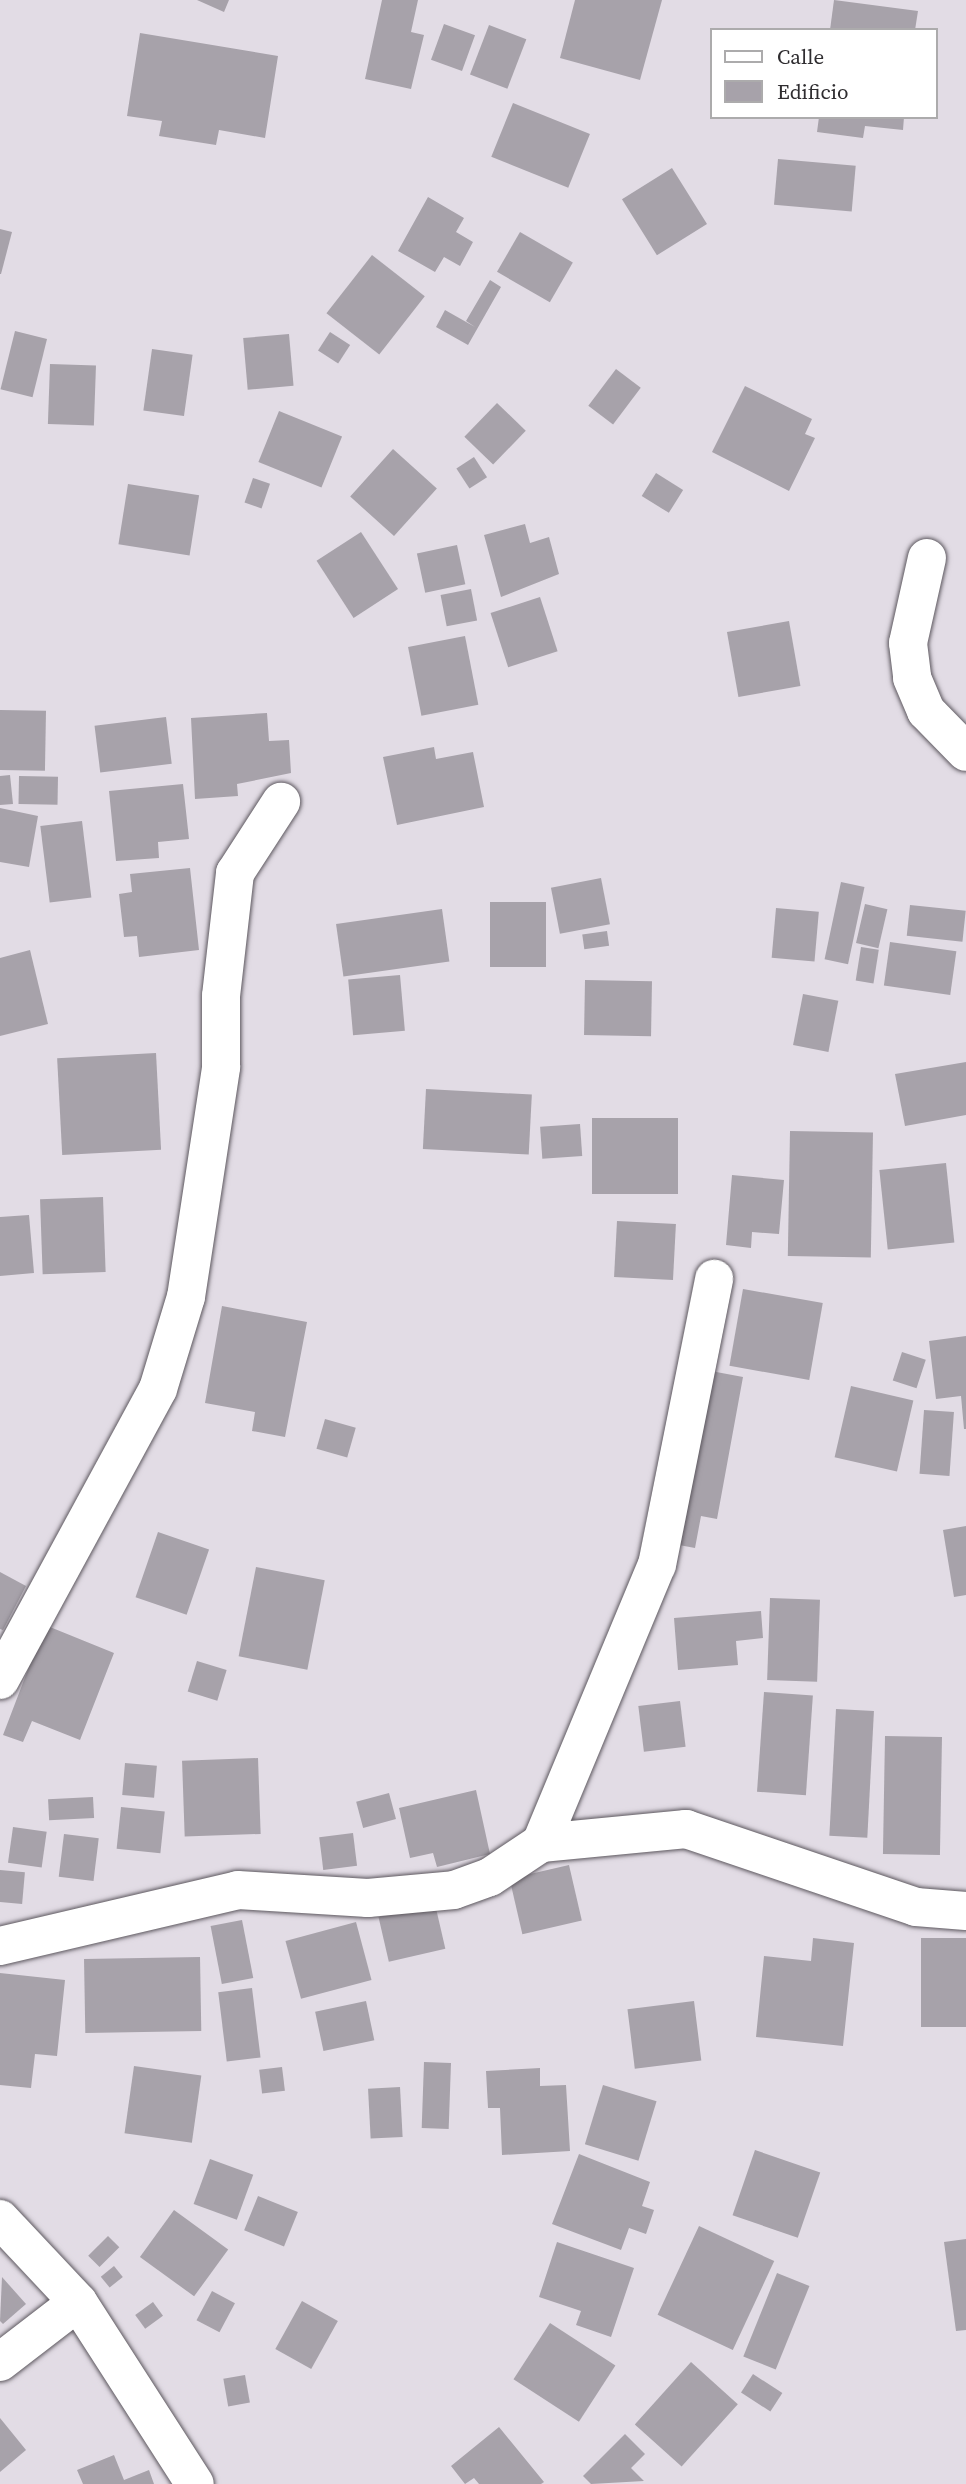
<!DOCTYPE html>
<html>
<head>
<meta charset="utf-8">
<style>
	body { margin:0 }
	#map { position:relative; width:966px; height:2484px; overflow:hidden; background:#e2dce5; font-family:"Source Serif 4",serif }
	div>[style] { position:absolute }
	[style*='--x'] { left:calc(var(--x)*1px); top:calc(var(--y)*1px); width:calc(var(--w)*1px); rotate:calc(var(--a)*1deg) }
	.building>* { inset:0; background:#a7a2aa; transform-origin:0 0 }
	.roads { filter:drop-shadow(0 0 2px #5d585f) drop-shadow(0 0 2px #5d585f) }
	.minor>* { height:38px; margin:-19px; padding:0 19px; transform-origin:19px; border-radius:19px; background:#fff }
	span { translate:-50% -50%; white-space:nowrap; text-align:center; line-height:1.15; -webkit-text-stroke:6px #fff; paint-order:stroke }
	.legend { position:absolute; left:710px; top:28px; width:228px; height:91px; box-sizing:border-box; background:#fff; border:2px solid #acabac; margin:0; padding:9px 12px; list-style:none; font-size:21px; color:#2f2d30 }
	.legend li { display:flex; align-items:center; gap:14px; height:35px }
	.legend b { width:35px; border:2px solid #acabac }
</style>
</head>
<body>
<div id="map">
	<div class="building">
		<i style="clip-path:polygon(197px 0,229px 0,224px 12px)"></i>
		<i style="clip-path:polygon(382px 0,418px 0,411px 32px,424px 35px,411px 89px,365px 79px)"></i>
		<i style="clip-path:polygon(575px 0,662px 0,640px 80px,560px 58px)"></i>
		<i style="clip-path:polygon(834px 0,918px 11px,915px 30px,830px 30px)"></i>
		<i style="left:444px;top:24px;width:33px;height:38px;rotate:20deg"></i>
		<i style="left:489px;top:25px;width:40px;height:53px;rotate:21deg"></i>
		<i style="clip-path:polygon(140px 33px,278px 56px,265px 138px,219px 130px,216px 145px,159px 136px,162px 121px,127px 116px)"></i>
		<i style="left:513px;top:103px;width:83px;height:58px;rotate:22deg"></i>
		<i style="clip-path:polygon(819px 117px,904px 117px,903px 130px,865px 126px,863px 138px,817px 132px)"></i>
		<i style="left:778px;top:159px;width:78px;height:46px;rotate:5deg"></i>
		<i style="left:672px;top:168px;width:66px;height:59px;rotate:58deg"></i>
		<i style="clip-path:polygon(428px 197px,464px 218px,456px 232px,473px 242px,460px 266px,444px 257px,435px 272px,398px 251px)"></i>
		<i style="clip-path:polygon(0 229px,12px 232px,1px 274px,0 274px)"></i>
		<i style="left:520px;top:232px;width:61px;height:46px;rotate:30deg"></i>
		<i style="left:372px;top:255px;width:67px;height:74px;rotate:38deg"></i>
		<i style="clip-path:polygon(490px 280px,501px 287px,468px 345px,436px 327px,445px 310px,475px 327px,466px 321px)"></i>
		<i style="left:15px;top:331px;width:33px;height:60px;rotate:14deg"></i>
		<i style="left:330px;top:332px;width:24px;height:22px;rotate:33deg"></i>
		<i style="left:289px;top:334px;width:52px;height:46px;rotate:85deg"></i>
		<i style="left:152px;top:349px;width:41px;height:62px;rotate:8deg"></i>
		<i style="left:50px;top:364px;width:46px;height:60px;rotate:2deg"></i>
		<i style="left:616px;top:369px;width:31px;height:46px;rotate:37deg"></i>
		<i style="clip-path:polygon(745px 386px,812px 419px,805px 434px,815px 438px,789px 491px,712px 452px)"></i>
		<i style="left:497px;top:403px;width:40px;height:47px;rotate:44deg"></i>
		<i style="left:279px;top:411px;width:68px;height:55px;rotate:22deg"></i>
		<i style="left:393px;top:449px;width:59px;height:64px;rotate:42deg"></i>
		<i style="left:474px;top:457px;width:24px;height:21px;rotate:57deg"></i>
		<i style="left:656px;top:473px;width:32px;height:27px;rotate:32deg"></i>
		<i style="left:253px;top:478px;width:18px;height:26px;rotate:19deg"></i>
		<i style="left:128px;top:484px;width:72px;height:61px;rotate:9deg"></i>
		<i style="clip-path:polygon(525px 524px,530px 543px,549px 537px,559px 574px,501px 597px,484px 535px)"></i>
		<i style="left:361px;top:532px;width:68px;height:53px;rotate:57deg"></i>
		<i style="left:457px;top:545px;width:40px;height:41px;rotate:78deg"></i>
		<i style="left:471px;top:589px;width:32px;height:31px;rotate:79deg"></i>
		<i style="left:540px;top:597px;width:57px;height:52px;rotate:72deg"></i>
		<i style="left:789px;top:621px;width:66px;height:63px;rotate:80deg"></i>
		<i style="left:465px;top:636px;width:70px;height:58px;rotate:79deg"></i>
		<i style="left:0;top:710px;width:46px;height:60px;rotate:1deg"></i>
		<i style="clip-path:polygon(267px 713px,269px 741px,289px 740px,291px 773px,237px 784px,238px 796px,195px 799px,191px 718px)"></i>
		<i style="left:166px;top:717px;width:47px;height:72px;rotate:83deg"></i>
		<i style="clip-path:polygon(434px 747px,436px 759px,473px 752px,484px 807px,397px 825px,383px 757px)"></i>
		<i style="clip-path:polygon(10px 775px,13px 804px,0 805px,0 776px)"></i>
		<i style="left:19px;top:776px;width:39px;height:28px;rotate:1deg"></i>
		<i style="clip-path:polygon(183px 784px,189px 839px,158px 842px,159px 858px,116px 861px,109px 791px)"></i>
		<i style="clip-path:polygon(0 808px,38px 816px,29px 867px,0 862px)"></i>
		<i style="left:82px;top:821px;width:77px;height:42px;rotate:83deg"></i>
		<i style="clip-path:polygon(190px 868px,199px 950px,139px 957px,137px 936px,124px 937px,119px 894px,132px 892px,130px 874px)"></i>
		<i style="left:601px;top:878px;width:47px;height:51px;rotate:79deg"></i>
		<i style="left:841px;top:882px;width:24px;height:79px;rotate:12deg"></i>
		<i style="left:490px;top:902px;width:56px;height:65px"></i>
		<i style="left:865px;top:904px;width:23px;height:40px;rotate:13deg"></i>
		<i style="left:910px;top:905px;width:56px;height:31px;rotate:6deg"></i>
		<i style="left:776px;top:908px;width:43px;height:50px;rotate:5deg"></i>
		<i style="left:442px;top:909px;width:53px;height:107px;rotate:82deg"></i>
		<i style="left:607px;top:931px;width:15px;height:25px;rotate:82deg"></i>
		<i style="left:890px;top:942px;width:67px;height:44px;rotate:8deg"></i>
		<i style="left:861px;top:947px;width:18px;height:34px;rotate:9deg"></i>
		<i style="clip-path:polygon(30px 950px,48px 1024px,0 1036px,0 958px)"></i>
		<i style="left:400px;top:975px;width:56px;height:52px;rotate:85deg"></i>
		<i style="left:585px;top:980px;width:67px;height:55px;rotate:1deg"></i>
		<i style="left:803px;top:994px;width:36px;height:52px;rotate:11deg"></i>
		<i style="left:156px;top:1053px;width:97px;height:99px;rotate:87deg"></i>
		<i style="clip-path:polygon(966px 1062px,966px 1115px,905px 1126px,895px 1074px)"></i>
		<i style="left:426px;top:1089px;width:106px;height:60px;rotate:3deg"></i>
		<i style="left:592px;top:1118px;width:86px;height:76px"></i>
		<i style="left:580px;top:1124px;width:32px;height:40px;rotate:86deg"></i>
		<i style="left:790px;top:1131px;width:83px;height:125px;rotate:1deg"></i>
		<i style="left:946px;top:1163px;width:80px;height:67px;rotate:84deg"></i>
		<i style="clip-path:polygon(732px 1175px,784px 1180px,779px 1234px,752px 1232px,751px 1248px,726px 1245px)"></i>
		<i style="left:103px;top:1197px;width:75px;height:63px;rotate:88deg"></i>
		<i style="clip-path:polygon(29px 1215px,34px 1273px,0 1276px,0 1217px)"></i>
		<i style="left:617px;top:1221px;width:59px;height:56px;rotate:3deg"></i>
		<i style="left:743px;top:1289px;width:81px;height:78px;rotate:10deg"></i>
		<i style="clip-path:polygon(222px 1306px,307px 1322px,285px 1437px,252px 1431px,255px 1412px,205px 1403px)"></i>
		<i style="clip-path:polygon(966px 1336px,966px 1429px,964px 1429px,961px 1396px,936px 1399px,929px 1341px)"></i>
		<i style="left:902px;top:1352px;width:25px;height:30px;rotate:18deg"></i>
		<i style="clip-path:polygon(711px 1371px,743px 1377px,717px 1519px,701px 1516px,695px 1548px,679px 1545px)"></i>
		<i style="left:851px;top:1386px;width:64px;height:73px;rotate:13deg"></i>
		<i style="left:924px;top:1410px;width:30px;height:64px;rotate:4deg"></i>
		<i style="left:325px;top:1419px;width:32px;height:31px;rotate:16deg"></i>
		<i style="clip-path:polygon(966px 1526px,966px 1595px,954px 1597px,943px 1530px)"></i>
		<i style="left:158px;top:1532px;width:54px;height:69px;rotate:19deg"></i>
		<i style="left:256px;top:1567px;width:70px;height:91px;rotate:11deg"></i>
		<i style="clip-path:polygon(0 1572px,26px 1586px,3px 1630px,0 1629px)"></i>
		<i style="left:770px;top:1598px;width:50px;height:82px;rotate:2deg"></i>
		<i style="clip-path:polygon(761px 1611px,763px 1638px,736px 1641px,738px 1665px,678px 1670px,674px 1618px)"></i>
		<i style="clip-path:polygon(45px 1625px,114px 1653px,80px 1740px,32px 1721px,23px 1742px,3px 1735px)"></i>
		<i style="left:197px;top:1661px;width:31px;height:32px;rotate:17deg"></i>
		<i style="left:764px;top:1692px;width:49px;height:100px;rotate:4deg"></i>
		<i style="left:680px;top:1701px;width:46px;height:42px;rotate:83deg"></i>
		<i style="left:836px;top:1709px;width:38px;height:127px;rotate:3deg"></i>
		<i style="left:885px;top:1736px;width:57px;height:118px;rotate:1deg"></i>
		<i style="left:258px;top:1758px;width:76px;height:76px;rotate:88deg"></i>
		<i style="left:125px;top:1763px;width:32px;height:32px;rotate:5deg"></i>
		<i style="clip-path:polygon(476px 1790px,490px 1854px,437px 1867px,433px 1853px,410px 1858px,399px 1808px)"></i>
		<i style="left:389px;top:1793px;width:27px;height:34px;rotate:75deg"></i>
		<i style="left:93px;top:1797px;width:21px;height:45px;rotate:87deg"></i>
		<i style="left:121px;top:1807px;width:44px;height:42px;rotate:6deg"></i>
		<i style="left:13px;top:1827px;width:34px;height:36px;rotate:8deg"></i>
		<i style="left:353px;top:1833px;width:33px;height:34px;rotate:83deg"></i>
		<i style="left:64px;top:1834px;width:35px;height:43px;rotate:7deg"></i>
		<i style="left:569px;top:1865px;width:57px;height:61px;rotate:77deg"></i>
		<i style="left:0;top:1870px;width:25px;height:32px;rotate:5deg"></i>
		<i style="left:435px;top:1904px;width:46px;height:58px;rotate:77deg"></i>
		<i style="left:242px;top:1920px;width:59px;height:32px;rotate:79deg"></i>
		<i style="left:356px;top:1922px;width:60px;height:73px;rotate:75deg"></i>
		<i style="clip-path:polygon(813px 1938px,854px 1943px,843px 2046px,756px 2037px,764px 1956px,811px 1961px)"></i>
		<i style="left:966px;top:1938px;width:89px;height:45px;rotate:90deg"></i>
		<i style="left:200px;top:1957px;width:74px;height:116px;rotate:89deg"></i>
		<i style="clip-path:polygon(0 1973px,65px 1980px,57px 2056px,35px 2054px,31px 2088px,0 2085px)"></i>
		<i style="left:252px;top:1988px;width:70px;height:34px;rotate:83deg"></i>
		<i style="left:366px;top:2001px;width:40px;height:52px;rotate:78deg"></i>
		<i style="left:694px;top:2001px;width:60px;height:67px;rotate:83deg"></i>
		<i style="left:424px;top:2062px;width:27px;height:66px;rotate:2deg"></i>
		<i style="left:134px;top:2066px;width:68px;height:68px;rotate:8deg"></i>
		<i style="left:282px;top:2067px;width:24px;height:23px;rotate:83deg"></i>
		<i style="clip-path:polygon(540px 2068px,540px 2086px,566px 2085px,570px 2151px,502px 2155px,500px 2108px,488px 2108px,486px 2071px)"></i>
		<i style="left:603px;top:2085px;width:56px;height:62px;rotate:17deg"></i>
		<i style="left:400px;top:2087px;width:50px;height:32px;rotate:87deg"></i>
		<i style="left:755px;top:2150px;width:69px;height:69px;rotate:19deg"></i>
		<i style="clip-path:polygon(579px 2154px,650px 2182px,642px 2206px,654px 2210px,646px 2234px,629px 2228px,621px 2250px,552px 2224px)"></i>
		<i style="left:210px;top:2159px;width:46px;height:48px;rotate:20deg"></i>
		<i style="left:258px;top:2196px;width:43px;height:37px;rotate:22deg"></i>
		<i style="left:174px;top:2210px;width:67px;height:58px;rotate:36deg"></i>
		<i style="left:699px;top:2226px;width:83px;height:98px;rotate:25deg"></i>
		<i style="left:108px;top:2236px;width:16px;height:28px;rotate:45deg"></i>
		<i style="clip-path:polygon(966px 2239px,966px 2330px,956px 2331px,944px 2242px)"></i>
		<i style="clip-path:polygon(557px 2242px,634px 2268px,611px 2337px,576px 2325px,581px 2311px,539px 2297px)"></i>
		<i style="left:114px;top:2266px;width:14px;height:17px;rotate:51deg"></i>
		<i style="left:777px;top:2273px;width:35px;height:90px;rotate:22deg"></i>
		<i style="clip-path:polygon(2px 2277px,26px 2304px,3px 2324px,0 2321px)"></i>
		<i style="left:212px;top:2291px;width:26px;height:33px;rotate:28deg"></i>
		<i style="left:302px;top:2301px;width:41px;height:55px;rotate:29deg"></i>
		<i style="left:153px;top:2302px;width:17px;height:22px;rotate:54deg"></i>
		<i style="left:550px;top:2323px;width:78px;height:67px;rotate:33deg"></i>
		<i style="left:691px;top:2362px;width:63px;height:84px;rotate:42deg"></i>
		<i style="left:753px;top:2374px;width:35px;height:22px;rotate:33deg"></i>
		<i style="left:245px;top:2375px;width:28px;height:22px;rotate:80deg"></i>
		<i style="clip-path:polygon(0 2418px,26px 2450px,0 2472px)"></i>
		<i style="clip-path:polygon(499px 2427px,544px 2482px,541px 2484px,479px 2484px,474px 2478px,465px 2484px,451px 2466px)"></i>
		<i style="clip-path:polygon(625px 2434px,645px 2454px,631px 2468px,644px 2481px,591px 2484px,583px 2476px)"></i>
		<i style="clip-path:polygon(114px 2455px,124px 2480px,149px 2470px,154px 2484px,83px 2484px,77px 2470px)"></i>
	</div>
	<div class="roads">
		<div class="minor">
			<i style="--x:927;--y:558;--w:87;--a:102.6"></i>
			<i style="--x:908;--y:643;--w:35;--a:83"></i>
			<i style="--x:912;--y:678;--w:36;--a:67"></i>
			<i style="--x:926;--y:711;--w:57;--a:45.7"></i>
			<i style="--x:0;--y:1680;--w:331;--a:-61.5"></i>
			<i style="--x:158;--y:1389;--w:96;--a:-73.1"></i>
			<i style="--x:186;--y:1297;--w:233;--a:-81.3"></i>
			<i style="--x:221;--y:1067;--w:71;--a:-90"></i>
			<i style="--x:221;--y:996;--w:124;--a:-83.5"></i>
			<i style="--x:235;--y:873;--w:85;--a:-57.1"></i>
			<i style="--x:541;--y:1843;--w:146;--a:-5.5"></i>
			<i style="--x:686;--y:1829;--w:243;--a:18.7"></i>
			<i style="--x:916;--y:1907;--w:50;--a:4.6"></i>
			<i style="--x:0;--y:1946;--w:244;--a:-13.2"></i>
			<i style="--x:238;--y:1890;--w:130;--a:3.5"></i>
			<i style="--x:368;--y:1898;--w:86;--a:-5.3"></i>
			<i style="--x:454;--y:1890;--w:38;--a:-20"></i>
			<i style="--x:490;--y:1877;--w:61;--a:-33.7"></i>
			<i style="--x:541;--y:1843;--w:301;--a:-67.4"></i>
			<i style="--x:657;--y:1565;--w:292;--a:-78.7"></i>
			<i style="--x:0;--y:2219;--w:114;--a:46.8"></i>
			<i style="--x:78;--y:2302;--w:216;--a:57.3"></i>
			<i style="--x:0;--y:2362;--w:98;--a:-37.6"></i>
		</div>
	</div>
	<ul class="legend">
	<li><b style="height:9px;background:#fff"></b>Calle</li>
	<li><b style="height:19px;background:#a7a2aa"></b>Edificio</li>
	</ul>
</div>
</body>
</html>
